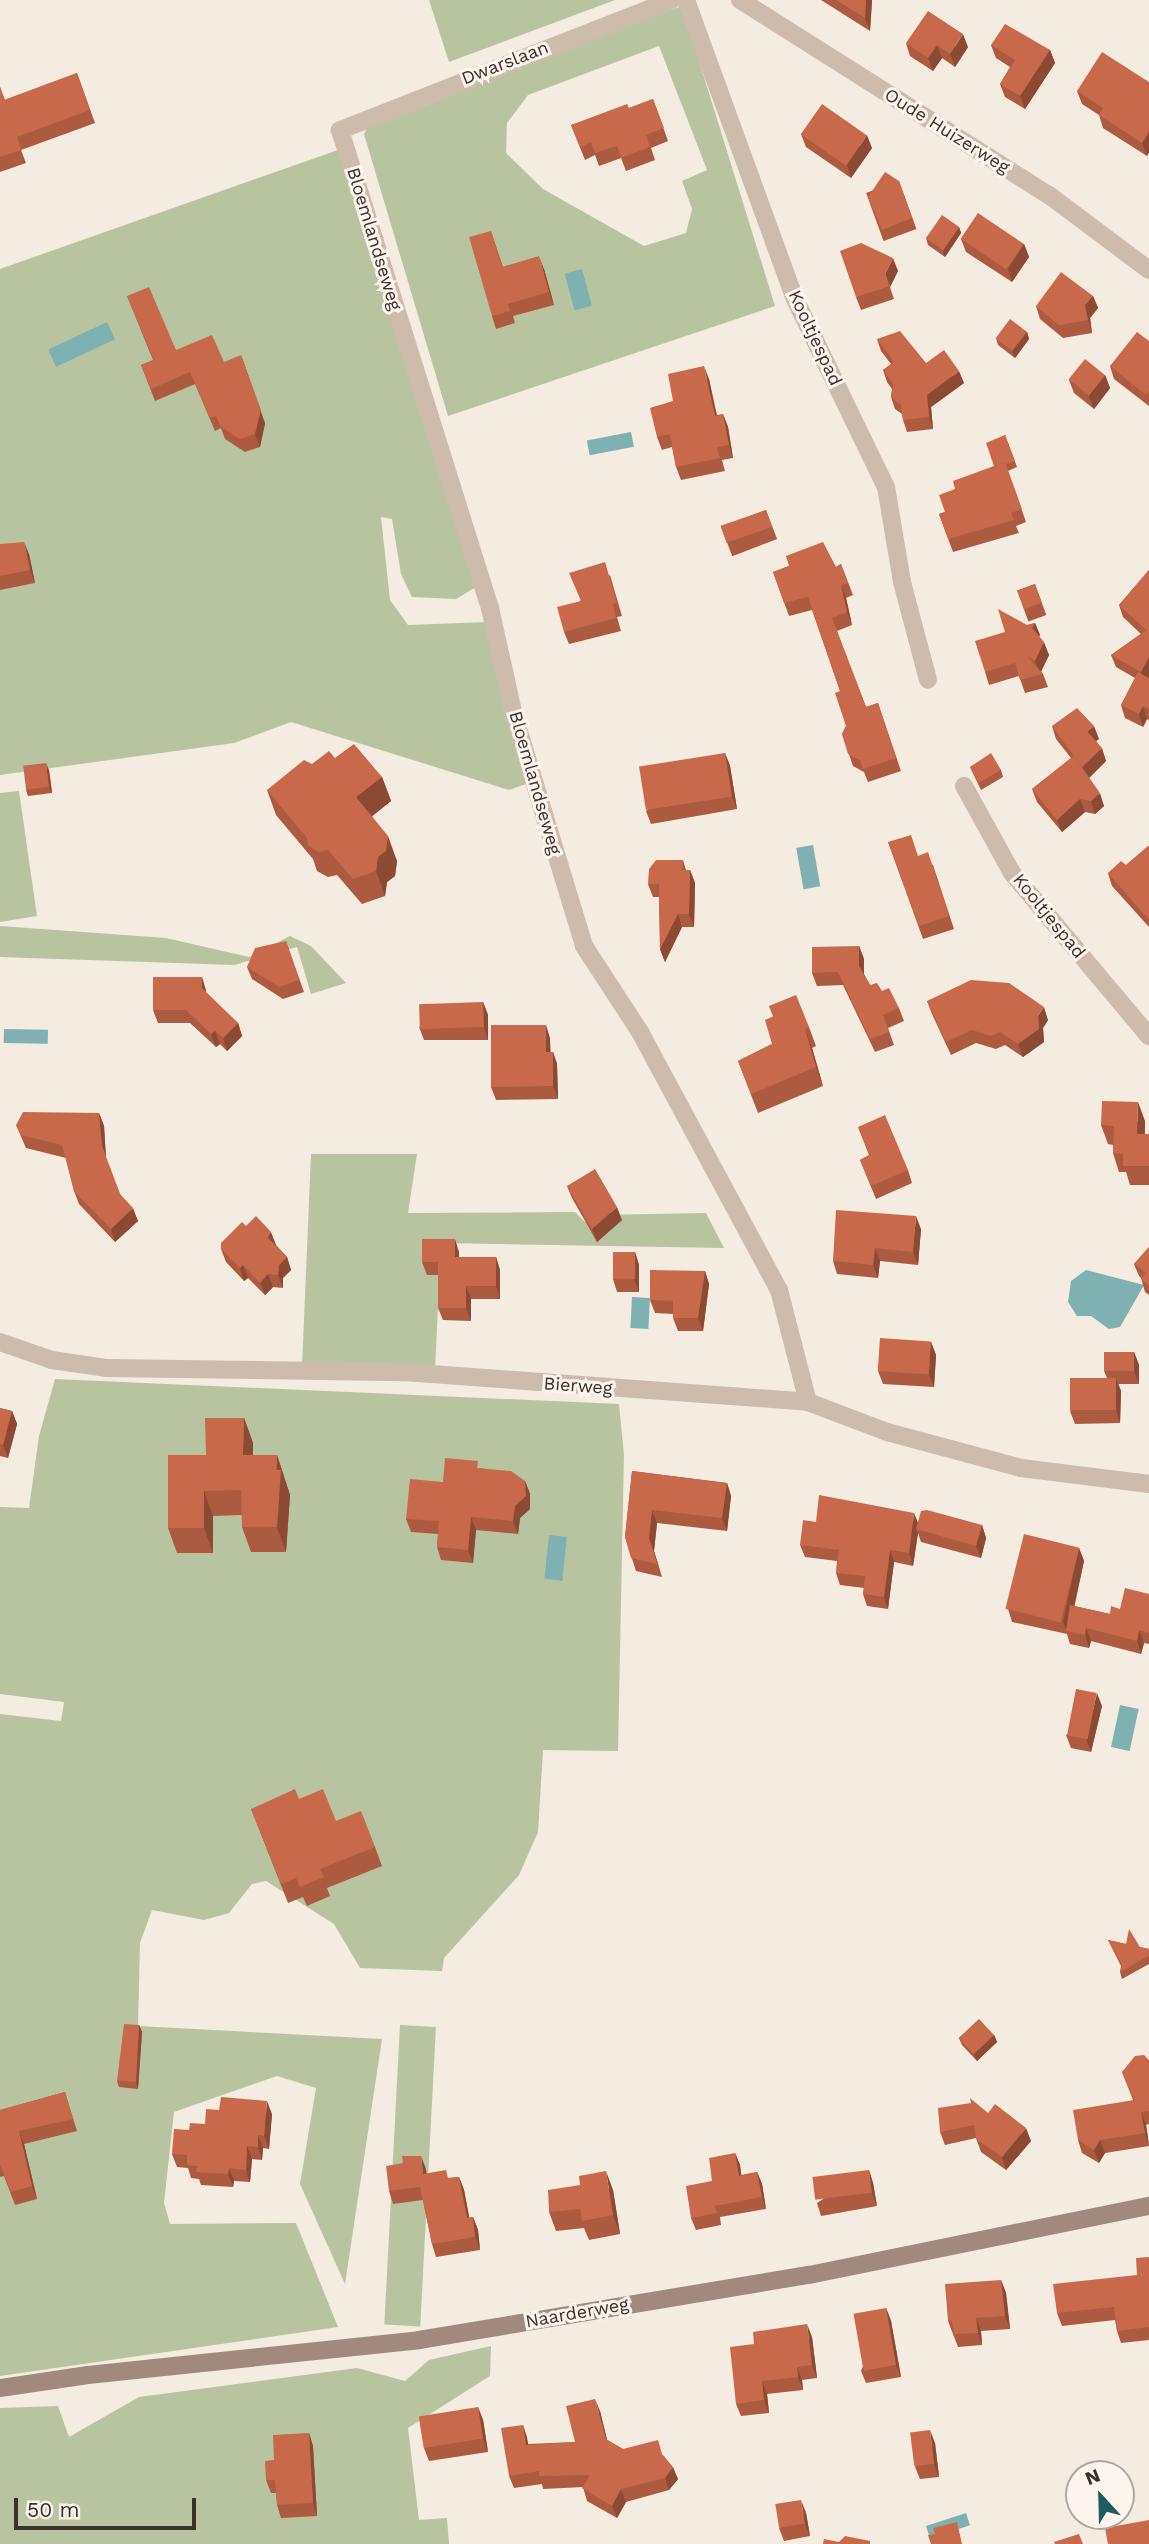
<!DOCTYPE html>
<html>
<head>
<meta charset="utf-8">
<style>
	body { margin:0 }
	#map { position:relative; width:1149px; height:2544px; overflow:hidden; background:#f4ebe1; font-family:"Work Sans",sans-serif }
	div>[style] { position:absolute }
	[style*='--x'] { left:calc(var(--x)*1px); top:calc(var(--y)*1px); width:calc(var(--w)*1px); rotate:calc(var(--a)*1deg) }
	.green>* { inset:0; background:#b8c4a0; transform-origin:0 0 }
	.water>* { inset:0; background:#7fb0b2; transform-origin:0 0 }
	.minor>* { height:18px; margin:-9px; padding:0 9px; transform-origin:9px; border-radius:9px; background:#cdbbac }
	.secondary>* { height:18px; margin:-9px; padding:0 9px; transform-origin:9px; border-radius:9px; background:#a18a7d }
	.wall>* { inset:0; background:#ac5a40; transform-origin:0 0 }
	.shaded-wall>* { inset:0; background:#8c4a34 }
	.building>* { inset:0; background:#c8694b; transform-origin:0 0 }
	span { translate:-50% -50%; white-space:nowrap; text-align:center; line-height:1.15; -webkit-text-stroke:6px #fbf5ee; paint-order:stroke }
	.street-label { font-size:18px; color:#3b302b }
	.north { position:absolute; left:1065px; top:2460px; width:70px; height:70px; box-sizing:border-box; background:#fbf5ee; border:2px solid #aea6a0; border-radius:50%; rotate:338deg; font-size:19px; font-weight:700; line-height:28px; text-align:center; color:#3b302b }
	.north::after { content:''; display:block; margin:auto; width:24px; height:32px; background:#1f5a5e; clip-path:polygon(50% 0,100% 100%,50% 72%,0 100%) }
	.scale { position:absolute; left:14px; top:2498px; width:182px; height:32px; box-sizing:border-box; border:4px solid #3b302b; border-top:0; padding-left:9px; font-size:21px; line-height:24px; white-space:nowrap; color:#3b302b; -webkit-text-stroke:5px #fbf5ee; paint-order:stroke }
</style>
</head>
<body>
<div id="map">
	<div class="green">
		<i style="clip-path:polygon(429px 0,615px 0,449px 62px)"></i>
		<i style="clip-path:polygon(evenodd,682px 6px,775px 306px,448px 416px,364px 134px,373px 117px,682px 6px,659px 46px,707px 170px,682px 181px,692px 209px,686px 233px,644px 246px,543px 189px,506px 153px,507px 123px,528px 95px,659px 46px)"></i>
		<i style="clip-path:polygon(338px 150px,476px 587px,456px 599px,412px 597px,401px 574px,392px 519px,381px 517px,390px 600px,408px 625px,487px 622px,529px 783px,509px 790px,291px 722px,234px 743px,0 775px,0 269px)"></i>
		<i style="clip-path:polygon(19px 791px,37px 916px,0 922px,0 793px)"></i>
		<i style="clip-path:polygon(0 926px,166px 938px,249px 957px,290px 936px,311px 946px,346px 983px,311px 994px,297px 947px,234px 965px,0 957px)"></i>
		<i style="clip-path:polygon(311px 1154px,417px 1154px,408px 1213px,575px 1212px,585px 1222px,597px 1215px,706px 1213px,724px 1248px,441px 1243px,435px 1371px,302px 1367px)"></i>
		<i style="clip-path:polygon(55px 1379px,619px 1404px,624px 1455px,618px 1751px,543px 1750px,538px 1832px,519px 1875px,444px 1958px,442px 1971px,360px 1968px,334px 1924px,266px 1881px,252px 1884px,229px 1913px,204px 1920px,152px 1910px,140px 1943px,138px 2026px,382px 2039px,345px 2284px,300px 2184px,316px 2088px,277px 2076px,174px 2112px,164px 2203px,170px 2224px,296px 2223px,338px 2327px,0 2376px,0 1714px,61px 1721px,64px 1702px,0 1694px,0 1507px,29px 1508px,39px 1436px)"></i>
		<i style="left:400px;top:2025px;width:36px;height:300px;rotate:3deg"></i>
		<i style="clip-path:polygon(491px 2346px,490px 2376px,408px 2428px,419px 2520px,447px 2518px,449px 2544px,0 2544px,0 2408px,58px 2406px,69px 2437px,139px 2397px,357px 2368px,405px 2381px,429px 2360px)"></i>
	</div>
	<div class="water">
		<i style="left:582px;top:269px;width:38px;height:18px;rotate:75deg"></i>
		<i style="left:107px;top:322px;width:19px;height:65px;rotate:65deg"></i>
		<i style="left:631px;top:432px;width:15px;height:45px;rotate:79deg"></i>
		<i style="left:813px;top:845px;width:42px;height:17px;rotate:80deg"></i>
		<i style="left:4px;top:1029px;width:44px;height:14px;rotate:1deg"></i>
		<i style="clip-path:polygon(1086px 1270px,1144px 1285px,1120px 1327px,1109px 1329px,1091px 1316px,1077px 1316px,1068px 1302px,1071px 1281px)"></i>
		<i style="left:632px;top:1297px;width:18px;height:31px;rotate:3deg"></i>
		<i style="left:549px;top:1535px;width:18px;height:44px;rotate:6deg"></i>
		<i style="left:1120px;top:1705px;width:19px;height:43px;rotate:12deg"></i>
		<i style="left:966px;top:2513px;width:13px;height:42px;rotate:72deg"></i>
	</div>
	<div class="minor">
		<i style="--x:672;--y:0;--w:357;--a:158.6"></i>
		<i style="--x:340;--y:130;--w:501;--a:72.58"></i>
		<i style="--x:490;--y:608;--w:107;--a:77.5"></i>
		<i style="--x:513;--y:712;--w:245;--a:73.1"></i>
		<i style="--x:584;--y:946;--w:103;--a:56.9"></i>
		<i style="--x:640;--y:1032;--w:293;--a:61.7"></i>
		<i style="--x:779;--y:1290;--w:116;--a:75.5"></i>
		<i style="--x:686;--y:0;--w:316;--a:70"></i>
		<i style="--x:794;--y:297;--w:211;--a:64.2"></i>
		<i style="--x:886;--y:487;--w:96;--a:80.4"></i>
		<i style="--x:902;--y:582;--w:101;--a:75.1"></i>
		<i style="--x:740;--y:0;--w:365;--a:32.3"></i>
		<i style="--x:1049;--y:195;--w:125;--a:36.9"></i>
		<i style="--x:964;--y:786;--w:99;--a:61.1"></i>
		<i style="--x:1012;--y:873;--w:213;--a:50"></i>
		<i style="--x:0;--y:1342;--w:55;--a:19.1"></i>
		<i style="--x:52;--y:1360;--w:56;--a:8.3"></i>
		<i style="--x:107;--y:1368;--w:297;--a:0.8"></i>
		<i style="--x:404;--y:1372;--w:405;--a:4.2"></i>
		<i style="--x:808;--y:1402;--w:85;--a:20.8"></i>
		<i style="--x:887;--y:1432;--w:139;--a:15"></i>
		<i style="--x:1021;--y:1468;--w:129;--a:7.1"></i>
	</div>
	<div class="secondary">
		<i style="--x:0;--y:2388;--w:89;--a:-8.4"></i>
		<i style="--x:88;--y:2375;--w:333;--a:-6"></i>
		<i style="--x:419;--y:2340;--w:395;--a:-9.5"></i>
		<i style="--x:809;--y:2275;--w:347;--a:-11.5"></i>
	</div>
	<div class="wall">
		<i style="clip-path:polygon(821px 0,872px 0,870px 31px)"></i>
		<i style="clip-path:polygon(906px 43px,968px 47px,955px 67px,942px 58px,933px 71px,910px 56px)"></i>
		<i style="clip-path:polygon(991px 45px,1050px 50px,1055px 63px,1025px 109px,1005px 97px,1000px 84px,1010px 67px,996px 58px)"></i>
		<i style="clip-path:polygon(77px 73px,95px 123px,21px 150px,26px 163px,0 172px,0 87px,5px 100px)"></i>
		<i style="clip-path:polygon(1149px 82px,1149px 152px,1147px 156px,1103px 128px,1099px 115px,1082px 104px,1077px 91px)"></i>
		<i style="clip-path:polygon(653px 99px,668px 141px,651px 148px,655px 160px,626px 171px,621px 158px,599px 166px,595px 155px,585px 160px,571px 125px,629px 108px)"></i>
		<i style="clip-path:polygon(801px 134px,872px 148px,851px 178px,806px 147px)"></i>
		<i style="left:899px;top:181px;width:51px;height:35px;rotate:70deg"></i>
		<i style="clip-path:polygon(959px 227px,961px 233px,945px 257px,928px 245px,926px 238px)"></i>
		<i style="clip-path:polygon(491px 231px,503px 267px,544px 269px,554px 305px,513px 316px,515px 323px,496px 329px,492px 316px)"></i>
		<i style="clip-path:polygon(961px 239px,1024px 244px,1029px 257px,1012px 282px,966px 252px)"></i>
		<i style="clip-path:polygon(898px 271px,890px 287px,894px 299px,861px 310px,856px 297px)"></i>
		<i style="clip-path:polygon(127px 296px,176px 350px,224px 362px,265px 423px,260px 447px,245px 452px,225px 439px,221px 428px,215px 431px,195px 384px,155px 401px,141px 365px,153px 360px)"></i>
		<i style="clip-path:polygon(1093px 296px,1098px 308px,1090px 318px,1092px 333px,1063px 338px,1040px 319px,1036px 306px)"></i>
		<i style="clip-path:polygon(1027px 332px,1029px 339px,1015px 358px,998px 345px,996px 338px)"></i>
		<i style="clip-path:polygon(877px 339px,926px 363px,964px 383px,931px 407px,933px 429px,907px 432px,903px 420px,902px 414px,895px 409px,891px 397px,892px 389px,887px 382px,883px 370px,891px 364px,881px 351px)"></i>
		<i style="clip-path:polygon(1149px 341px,1149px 406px,1114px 379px,1110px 366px)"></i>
		<i style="clip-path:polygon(1105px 375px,1110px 388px,1094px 409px,1074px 393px,1069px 380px)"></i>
		<i style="clip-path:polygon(709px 379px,717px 415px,723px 414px,728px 427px,733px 458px,722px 460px,725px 471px,681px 480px,676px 467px,672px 447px,662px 450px,657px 437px,673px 401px)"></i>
		<i style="clip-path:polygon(1005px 435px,1017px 467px,1008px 471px,1026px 522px,1016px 526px,1019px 533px,953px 552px,939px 514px,945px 512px,955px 489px,994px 466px)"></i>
		<i style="left:766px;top:510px;width:31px;height:48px;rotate:69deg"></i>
		<i style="clip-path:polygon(0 544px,29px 554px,35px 583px,0 590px)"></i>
		<i style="clip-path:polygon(841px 564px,853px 595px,846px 598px,852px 625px,837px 631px,866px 707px,878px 703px,901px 771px,868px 782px,864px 772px,853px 766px,842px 734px,846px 726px,840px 691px,812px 610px,789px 616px,773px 572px,789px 566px,836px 567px)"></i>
		<i style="clip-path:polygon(1149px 570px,1149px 720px,1147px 719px,1143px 727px,1125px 718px,1121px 705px,1135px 678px,1116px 667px,1111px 655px,1141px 634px,1123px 617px,1119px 605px)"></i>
		<i style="clip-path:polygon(610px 575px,622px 616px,617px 617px,621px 631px,569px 644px,564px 632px,580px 601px)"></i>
		<i style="left:1035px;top:584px;width:33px;height:19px;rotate:70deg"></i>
		<i style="clip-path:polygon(1035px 623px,1040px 635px,1039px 637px,1049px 655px,1041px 671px,1043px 674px,1048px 687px,1025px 693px,1019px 676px,989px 685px,985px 672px,1027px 625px)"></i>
		<i style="clip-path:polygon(1052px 726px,1099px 739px,1096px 741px,1106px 761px,1089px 778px,1104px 806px,1095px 814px,1085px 812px,1062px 832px,1037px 802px,1032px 789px,1071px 758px,1056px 739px)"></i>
		<i style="clip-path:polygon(725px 753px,730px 766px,737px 809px,651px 824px,646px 811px)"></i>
		<i style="clip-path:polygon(335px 758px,382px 777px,391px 801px,372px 816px,397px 861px,395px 876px,387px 882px,385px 896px,362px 904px,337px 875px,328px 877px,317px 871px,313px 859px,276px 815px,267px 790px,312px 764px)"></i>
		<i style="clip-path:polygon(970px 767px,1001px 770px,1003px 777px,981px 790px)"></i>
		<i style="clip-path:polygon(49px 770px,52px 793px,28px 796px,26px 790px)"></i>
		<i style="clip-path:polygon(888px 842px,918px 856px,933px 865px,954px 929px,923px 939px)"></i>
		<i style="clip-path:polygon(1149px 846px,1149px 927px,1112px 886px,1108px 873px,1126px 865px)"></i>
		<i style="clip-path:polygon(683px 860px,686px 870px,690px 870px,695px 883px,694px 927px,682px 927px,665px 962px,660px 949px,659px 897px,653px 897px,648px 884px)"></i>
		<i style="clip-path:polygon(286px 941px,304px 992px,283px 999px,252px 979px,247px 967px)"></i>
		<i style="clip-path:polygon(859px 946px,864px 959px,864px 974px,870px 985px,882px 991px,899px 1008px,904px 1021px,888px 1028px,894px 1045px,875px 1052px,843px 985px,817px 986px,812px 973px)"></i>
		<i style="clip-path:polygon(206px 990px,206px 993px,238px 1023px,242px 1036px,227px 1051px,220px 1044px,216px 1047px,190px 1023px,158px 1023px,153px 1010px)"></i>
		<i style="clip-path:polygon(927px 1001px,1048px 1020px,1043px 1028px,1044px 1042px,1023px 1057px,1005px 1045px,996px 1049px,976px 1043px,951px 1055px,932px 1014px)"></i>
		<i style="clip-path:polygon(483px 1002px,488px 1015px,488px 1040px,424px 1040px,419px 1027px)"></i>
		<i style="clip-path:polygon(769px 1006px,809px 1027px,816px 1046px,812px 1048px,823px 1086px,758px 1113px,738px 1061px,772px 1044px,773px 1016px)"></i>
		<i style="clip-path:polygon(550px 1038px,550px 1052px,553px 1052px,557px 1064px,558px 1099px,496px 1100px,491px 1087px)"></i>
		<i style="clip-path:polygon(99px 1113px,104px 1126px,106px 1158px,120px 1194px,138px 1221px,115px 1242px,79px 1204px,74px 1191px,66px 1158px,26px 1148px,16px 1125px)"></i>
		<i style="clip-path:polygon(1145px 1121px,1145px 1134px,1149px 1134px,1149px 1185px,1130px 1185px,1126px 1172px,1119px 1172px,1113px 1153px,1113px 1145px,1108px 1144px,1101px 1125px)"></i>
		<i style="clip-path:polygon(858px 1127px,908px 1170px,912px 1183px,876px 1199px,860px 1160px,869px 1155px)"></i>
		<i style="clip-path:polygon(567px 1186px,622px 1220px,597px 1242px,572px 1198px)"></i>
		<i style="clip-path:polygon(246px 1226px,276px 1245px,287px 1257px,291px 1270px,283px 1278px,283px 1288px,273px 1287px,265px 1295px,248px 1278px,244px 1281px,226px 1262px,221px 1249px)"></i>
		<i style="clip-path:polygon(921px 1229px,918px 1265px,880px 1261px,878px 1278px,837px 1274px,833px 1261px)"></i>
		<i style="clip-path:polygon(1149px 1247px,1149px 1295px,1145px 1292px,1141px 1278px,1139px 1276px,1134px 1264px)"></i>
		<i style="clip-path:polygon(459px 1252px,459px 1257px,496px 1257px,500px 1270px,500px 1299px,471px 1299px,471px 1321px,443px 1320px,438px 1308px,438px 1275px,427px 1275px,422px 1262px)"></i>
		<i style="clip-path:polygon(635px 1252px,639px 1265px,639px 1292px,617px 1292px,613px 1279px)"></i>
		<i style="clip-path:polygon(705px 1271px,709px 1284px,703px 1331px,678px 1331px,673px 1318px,673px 1314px,655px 1313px,650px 1300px)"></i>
		<i style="clip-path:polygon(931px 1342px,936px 1355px,934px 1387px,883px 1384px,878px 1371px)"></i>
		<i style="clip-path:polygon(1134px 1352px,1139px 1365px,1139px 1384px,1118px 1384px,1121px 1391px,1120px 1423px,1075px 1424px,1070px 1411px,1107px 1378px,1104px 1371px)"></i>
		<i style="clip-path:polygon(0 1408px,12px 1411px,17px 1424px,8px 1458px,0 1456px)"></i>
		<i style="clip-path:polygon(244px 1418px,253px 1443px,253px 1455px,277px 1455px,290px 1495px,286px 1552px,251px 1552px,242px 1527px,242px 1515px,213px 1516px,213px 1553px,177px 1553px,168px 1528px,206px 1455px)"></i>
		<i style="clip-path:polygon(481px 1468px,525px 1481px,530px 1494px,530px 1509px,520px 1518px,518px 1534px,476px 1530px,473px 1563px,441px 1560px,437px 1547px,438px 1534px,411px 1532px,406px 1519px,443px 1482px)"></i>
		<i style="clip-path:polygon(632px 1471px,727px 1483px,731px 1496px,727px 1531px,657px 1523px,654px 1551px,662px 1577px,636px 1571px,625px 1537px)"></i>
		<i style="clip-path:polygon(816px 1522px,918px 1523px,982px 1525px,986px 1538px,981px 1558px,921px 1542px,918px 1533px,913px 1566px,894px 1562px,888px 1609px,867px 1606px,863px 1594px,864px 1588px,840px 1585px,836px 1573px,837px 1561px,805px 1557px,800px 1545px)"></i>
		<i style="clip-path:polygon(1079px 1548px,1084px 1561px,1074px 1606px,1110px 1614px,1149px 1594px,1149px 1644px,1144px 1643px,1141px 1654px,1091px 1641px,1089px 1648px,1070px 1644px,1067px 1634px,1012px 1622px,1008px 1609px)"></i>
		<i style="clip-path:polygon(1102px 1706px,1091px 1752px,1071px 1748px,1066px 1735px)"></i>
		<i style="clip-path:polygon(299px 1799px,336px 1821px,375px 1847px,382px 1866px,327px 1888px,330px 1896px,307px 1906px,303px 1897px,288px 1903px,251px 1809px)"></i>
		<i style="clip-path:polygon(1108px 1940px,1149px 1949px,1149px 1964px,1122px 1979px,1120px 1972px,1121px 1966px)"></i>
		<i style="clip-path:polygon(139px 2025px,142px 2032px,138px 2089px,119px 2087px,117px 2081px)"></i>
		<i style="clip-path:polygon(994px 2035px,997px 2042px,977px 2061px,962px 2045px,959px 2038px)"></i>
		<i style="clip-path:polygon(1149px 2060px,1149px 2124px,1146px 2125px,1149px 2146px,1105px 2153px,1099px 2163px,1082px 2153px,1078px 2140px,1133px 2100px,1122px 2072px)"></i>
		<i style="clip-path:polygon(65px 2092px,77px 2131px,24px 2144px,37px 2199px,15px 2205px,4px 2176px,0 2177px,0 2110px)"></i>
		<i style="clip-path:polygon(988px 2113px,1031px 2141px,1006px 2170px,981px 2152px,976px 2138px,945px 2145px,940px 2132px)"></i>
		<i style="clip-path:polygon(272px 2114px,269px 2149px,263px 2148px,262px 2160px,252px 2159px,250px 2182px,234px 2181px,233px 2187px,201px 2185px,199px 2179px,191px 2178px,188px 2168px,177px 2167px,172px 2154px,189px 2130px,205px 2124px)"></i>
		<i style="clip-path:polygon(735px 2153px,740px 2165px,741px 2175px,757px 2172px,762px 2184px,766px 2209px,720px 2217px,721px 2225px,696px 2230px,691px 2218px,712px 2181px)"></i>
		<i style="clip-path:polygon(426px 2169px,426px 2173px,449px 2178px,459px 2177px,464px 2190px,469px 2218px,473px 2217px,478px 2230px,480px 2250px,436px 2257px,432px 2244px,423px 2200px,393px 2204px,389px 2191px)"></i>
		<i style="clip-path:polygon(869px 2170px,873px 2183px,877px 2206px,821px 2216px,817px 2203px)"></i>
		<i style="clip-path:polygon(580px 2185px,613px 2190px,620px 2234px,589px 2240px,584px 2228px,556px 2231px,549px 2212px)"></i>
		<i style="clip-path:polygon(1149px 2257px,1149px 2340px,1121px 2343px,1117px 2331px,1115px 2320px,1062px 2326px,1057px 2313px,1137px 2275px)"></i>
		<i style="clip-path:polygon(1001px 2280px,1006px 2293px,1010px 2329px,981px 2331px,982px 2345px,958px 2347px,948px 2321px)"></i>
		<i style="clip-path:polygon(886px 2308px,891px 2321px,901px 2377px,866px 2383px,861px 2371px)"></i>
		<i style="clip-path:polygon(812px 2337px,817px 2378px,802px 2380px,803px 2390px,767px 2394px,769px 2413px,741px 2416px,736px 2404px)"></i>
		<i style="clip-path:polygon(478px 2407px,483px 2420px,488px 2452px,429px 2461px,424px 2448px)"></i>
		<i style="clip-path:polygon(600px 2411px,607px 2440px,623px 2449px,664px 2456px,678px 2479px,669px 2490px,626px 2502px,617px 2518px,587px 2501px,583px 2487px,543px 2489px,542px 2484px,514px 2488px,509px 2476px,523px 2425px,528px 2444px,575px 2442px)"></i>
		<i style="clip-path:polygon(309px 2433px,313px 2446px,317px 2516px,281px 2518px,277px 2505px,276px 2493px,271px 2493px,266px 2480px,274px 2460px)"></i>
		<i style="clip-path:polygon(935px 2443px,939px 2477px,920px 2479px,915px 2467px)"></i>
		<i style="clip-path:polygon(806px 2513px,810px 2536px,784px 2541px,779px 2528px)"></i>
	</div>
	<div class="shaded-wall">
		<i style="clip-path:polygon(866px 0,872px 0,870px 31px,865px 18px)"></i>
		<i style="clip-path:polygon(963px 34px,968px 47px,955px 67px,950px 54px)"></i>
		<i style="clip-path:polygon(937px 45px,942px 58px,933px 71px,928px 58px)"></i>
		<i style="clip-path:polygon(1050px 50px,1055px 63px,1025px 109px,1020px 96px)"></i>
		<i style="clip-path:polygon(1149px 132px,1149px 152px,1147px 156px,1142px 143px)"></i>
		<i style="clip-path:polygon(867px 135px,872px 148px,851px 178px,847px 165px)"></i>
		<i style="clip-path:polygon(959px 227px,961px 233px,945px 257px,943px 251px)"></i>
		<i style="clip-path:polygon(1024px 244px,1029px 257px,1012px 282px,1008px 269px)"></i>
		<i style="clip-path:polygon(539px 256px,544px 269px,554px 305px,549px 292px)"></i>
		<i style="clip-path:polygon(893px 258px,898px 271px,890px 287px,885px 274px)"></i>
		<i style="clip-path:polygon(1093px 296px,1098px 308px,1090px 318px,1092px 333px,1088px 320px,1085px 305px)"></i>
		<i style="clip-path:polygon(1027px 332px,1029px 339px,1015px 358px,1012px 351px)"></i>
		<i style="clip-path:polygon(241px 355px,265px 423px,260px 447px,255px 434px)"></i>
		<i style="clip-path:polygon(704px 366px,709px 379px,719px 429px,715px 416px)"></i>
		<i style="clip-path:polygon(959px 371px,964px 383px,931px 407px,933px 429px,929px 417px,927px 395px)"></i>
		<i style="clip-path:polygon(1105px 375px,1110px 388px,1094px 409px,1089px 396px)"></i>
		<i style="clip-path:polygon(723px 414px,728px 427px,733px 458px,729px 445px)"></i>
		<i style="clip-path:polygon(24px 542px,29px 554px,35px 583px,30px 570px)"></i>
		<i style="clip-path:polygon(841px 585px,846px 598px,852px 625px,847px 612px)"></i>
		<i style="clip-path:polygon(1035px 623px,1040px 635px,1036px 640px,1032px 628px)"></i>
		<i style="clip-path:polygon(1044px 642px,1049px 655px,1040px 674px,1035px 661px)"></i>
		<i style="clip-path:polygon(1149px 657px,1149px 678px,1146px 684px,1141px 672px)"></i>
		<i style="clip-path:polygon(1143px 706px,1147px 719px,1143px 727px,1139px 714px)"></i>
		<i style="clip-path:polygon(1094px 726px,1099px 739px,1092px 744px,1087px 731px)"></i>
		<i style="clip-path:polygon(1102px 748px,1106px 761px,1087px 780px,1082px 767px)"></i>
		<i style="clip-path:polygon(725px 753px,730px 766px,737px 809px,732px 796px)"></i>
		<i style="clip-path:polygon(46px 763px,49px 770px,52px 793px,49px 787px)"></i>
		<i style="clip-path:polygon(382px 777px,391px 801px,365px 822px,356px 797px)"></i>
		<i style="clip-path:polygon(1100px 793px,1104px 806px,1095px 814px,1091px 801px)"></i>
		<i style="clip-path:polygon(1080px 799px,1085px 812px,1062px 832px,1057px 820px)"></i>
		<i style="clip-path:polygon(388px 836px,397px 861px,395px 876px,387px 882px,385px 896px,376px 871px,378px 857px)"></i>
		<i style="clip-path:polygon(690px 870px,695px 883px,694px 927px,689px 914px)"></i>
		<i style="clip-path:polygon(678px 914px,682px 927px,665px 962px,660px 949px)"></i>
		<i style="clip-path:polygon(859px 946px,864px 959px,864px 979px,859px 966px)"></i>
		<i style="clip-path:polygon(202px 977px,206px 990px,206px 1001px,202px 988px)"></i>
		<i style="clip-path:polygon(483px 1002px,488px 1015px,488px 1040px,484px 1027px)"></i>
		<i style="clip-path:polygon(1044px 1007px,1048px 1020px,1043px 1028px,1044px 1042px,1023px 1057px,1018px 1044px)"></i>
		<i style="clip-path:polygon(238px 1023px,242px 1036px,227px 1051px,223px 1038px)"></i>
		<i style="clip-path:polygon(546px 1025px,550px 1038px,551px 1064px,546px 1052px)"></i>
		<i style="clip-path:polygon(805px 1029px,812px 1048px,823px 1086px,816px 1067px)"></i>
		<i style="clip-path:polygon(215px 1031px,220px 1044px,216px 1047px,211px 1034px)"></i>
		<i style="clip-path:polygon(553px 1052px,557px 1064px,558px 1099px,553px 1086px)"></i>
		<i style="clip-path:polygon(1138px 1102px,1145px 1121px,1144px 1153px,1137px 1134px)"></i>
		<i style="clip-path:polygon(99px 1113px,104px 1126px,106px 1159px,102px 1146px)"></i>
		<i style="clip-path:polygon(617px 1207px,622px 1220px,597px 1242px,592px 1229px)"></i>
		<i style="clip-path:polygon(133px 1208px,138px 1221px,115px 1242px,111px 1229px)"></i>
		<i style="clip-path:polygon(916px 1216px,921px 1229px,918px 1265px,913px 1252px)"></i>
		<i style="clip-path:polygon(271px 1232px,276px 1245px,272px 1249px,267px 1237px)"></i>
		<i style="clip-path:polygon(455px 1239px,459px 1252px,459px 1269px,455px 1257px)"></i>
		<i style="clip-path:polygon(875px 1248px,880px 1261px,878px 1278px,873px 1265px)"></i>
		<i style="clip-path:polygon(635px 1252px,639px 1265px,639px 1292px,634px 1279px)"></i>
		<i style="clip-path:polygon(287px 1257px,291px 1270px,283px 1278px,283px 1288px,278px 1275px,279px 1265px)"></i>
		<i style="clip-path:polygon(496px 1257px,500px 1270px,500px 1299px,496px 1286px)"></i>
		<i style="clip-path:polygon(243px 1265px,248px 1278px,244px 1281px,240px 1268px)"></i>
		<i style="clip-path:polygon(705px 1271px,709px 1284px,703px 1331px,698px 1318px)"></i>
		<i style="clip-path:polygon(268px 1274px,273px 1287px,265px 1295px,260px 1283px)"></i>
		<i style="clip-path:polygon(466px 1286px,471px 1299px,471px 1321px,466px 1308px)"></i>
		<i style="clip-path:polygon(931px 1342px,936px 1355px,934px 1387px,929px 1375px)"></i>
		<i style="clip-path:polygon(1134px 1352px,1139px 1365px,1139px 1384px,1134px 1371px)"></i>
		<i style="clip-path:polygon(1116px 1378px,1121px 1391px,1120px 1423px,1116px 1410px)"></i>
		<i style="clip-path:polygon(12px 1411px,17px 1424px,8px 1458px,3px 1445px)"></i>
		<i style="clip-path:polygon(244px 1418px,253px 1443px,252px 1480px,243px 1455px)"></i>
		<i style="clip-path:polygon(277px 1455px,290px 1495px,286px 1552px,277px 1527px)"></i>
		<i style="clip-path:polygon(525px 1481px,530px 1494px,530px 1509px,520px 1518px,518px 1534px,513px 1521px,515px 1506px)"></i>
		<i style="clip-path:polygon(727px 1483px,731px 1496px,727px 1531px,722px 1518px)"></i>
		<i style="clip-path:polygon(204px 1491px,213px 1516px,213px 1553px,204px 1528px)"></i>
		<i style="clip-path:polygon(652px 1510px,657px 1523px,654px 1551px,662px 1577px,649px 1538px)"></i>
		<i style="clip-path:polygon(914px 1513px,919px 1525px,916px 1529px,918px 1533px,913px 1566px,909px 1553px)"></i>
		<i style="clip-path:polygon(471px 1517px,476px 1530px,473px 1563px,468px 1550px)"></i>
		<i style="clip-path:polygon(982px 1525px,986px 1538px,981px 1558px,976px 1546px)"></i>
		<i style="clip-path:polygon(1079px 1548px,1084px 1561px,1069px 1632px,1067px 1631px,1063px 1622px)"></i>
		<i style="clip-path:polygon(890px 1550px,894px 1562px,888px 1609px,884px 1597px)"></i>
		<i style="clip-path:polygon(1086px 1628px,1091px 1641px,1089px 1648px,1085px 1635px)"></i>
		<i style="clip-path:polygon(1139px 1630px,1144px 1643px,1141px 1654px,1137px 1641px)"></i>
		<i style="clip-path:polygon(1097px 1693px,1102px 1706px,1091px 1752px,1086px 1739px)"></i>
		<i style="clip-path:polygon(139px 2025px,142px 2032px,138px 2089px,136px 2082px)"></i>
		<i style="clip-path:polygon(994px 2035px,997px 2042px,977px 2061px,974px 2054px)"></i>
		<i style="clip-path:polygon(267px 2101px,272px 2114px,269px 2149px,264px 2136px)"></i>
		<i style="clip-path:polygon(1141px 2112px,1146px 2125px,1149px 2145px,1145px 2133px)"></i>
		<i style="clip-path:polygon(1026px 2128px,1031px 2141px,1006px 2170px,1002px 2157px)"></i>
		<i style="clip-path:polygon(19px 2131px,24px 2144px,37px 2199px,32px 2186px)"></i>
		<i style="clip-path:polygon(258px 2135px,263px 2148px,262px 2160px,258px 2147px)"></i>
		<i style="clip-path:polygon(1100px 2140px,1105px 2153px,1099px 2163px,1094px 2150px)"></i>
		<i style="clip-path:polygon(247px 2146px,252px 2159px,250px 2182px,246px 2170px)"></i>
		<i style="clip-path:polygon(735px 2153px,740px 2165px,743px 2188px,739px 2176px)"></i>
		<i style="clip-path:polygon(421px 2156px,426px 2169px,428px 2186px,423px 2174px)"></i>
		<i style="clip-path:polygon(229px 2168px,234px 2181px,233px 2187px,228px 2174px)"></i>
		<i style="clip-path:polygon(869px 2170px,873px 2183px,877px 2206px,872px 2193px)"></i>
		<i style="clip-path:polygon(606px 2171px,613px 2190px,620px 2234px,613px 2215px)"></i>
		<i style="clip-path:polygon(757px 2172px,762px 2184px,766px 2209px,762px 2197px)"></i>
		<i style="clip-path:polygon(459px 2177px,464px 2190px,472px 2231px,467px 2218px)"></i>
		<i style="clip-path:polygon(473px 2217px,478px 2230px,480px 2250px,475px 2237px)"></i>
		<i style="clip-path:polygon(1001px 2280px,1006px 2293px,1010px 2329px,1005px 2316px)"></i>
		<i style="clip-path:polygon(886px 2308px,891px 2321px,901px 2377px,896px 2365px)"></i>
		<i style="clip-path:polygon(976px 2318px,981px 2331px,982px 2345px,978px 2333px)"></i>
		<i style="clip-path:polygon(807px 2324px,812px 2337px,817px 2378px,812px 2365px)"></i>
		<i style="clip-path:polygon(797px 2367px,802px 2380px,803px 2390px,798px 2377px)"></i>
		<i style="clip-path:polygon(762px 2381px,767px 2394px,769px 2413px,764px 2400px)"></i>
		<i style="clip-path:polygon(595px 2399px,600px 2411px,610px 2452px,606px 2439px)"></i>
		<i style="clip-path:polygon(478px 2407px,483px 2420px,488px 2452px,483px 2439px)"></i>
		<i style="clip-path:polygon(523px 2425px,527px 2437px,530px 2457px,526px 2445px)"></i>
		<i style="clip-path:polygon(930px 2430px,935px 2443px,939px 2477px,934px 2464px)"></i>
		<i style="clip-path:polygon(309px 2433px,313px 2446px,317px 2516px,313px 2503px)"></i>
		<i style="clip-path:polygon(673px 2467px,678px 2479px,669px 2490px,665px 2478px)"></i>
		<i style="clip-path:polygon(621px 2489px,626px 2502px,617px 2518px,612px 2506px)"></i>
		<i style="clip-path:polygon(801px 2500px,806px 2513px,810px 2536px,805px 2524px)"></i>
	</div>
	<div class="building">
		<i style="clip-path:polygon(836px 0,866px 0,865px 18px)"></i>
		<i style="clip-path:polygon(928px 11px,963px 34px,950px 54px,937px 45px,928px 58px,906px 43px)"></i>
		<i style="clip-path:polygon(1005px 24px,1050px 50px,1020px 96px,1000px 84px,1015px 60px,991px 45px)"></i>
		<i style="clip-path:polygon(1102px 52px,1149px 82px,1149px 132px,1142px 143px,1099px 115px,1103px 108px,1077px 91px)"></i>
		<i style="clip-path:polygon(77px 73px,90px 110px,17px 137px,21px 150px,0 157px,0 87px,4px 100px)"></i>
		<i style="clip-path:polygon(653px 99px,664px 128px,646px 135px,650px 147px,621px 158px,617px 146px,595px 153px,591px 142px,580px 147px,571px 125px,627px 104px,629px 108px)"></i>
		<i style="left:822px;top:104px;width:55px;height:37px;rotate:35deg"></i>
		<i style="clip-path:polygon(885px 172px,899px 181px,912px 218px,882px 230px,868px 197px)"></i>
		<i style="left:978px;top:213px;width:55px;height:31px;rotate:34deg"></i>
		<i style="left:942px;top:215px;width:21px;height:28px;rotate:35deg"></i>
		<i style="clip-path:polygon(491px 231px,502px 267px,539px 256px,549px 292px,508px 304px,510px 311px,492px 316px,469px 237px)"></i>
		<i style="clip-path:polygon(861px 243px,893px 258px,885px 274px,890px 286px,856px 297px,840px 251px)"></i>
		<i style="clip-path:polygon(1061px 272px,1093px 296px,1085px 305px,1088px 320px,1059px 325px,1036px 306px)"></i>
		<i style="clip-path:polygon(149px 287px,176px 350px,212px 335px,224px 362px,241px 355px,261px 410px,255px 434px,240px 439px,220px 426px,216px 416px,210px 418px,190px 372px,151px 389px,141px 365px,154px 360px,127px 296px)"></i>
		<i style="left:1010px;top:319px;width:21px;height:24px;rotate:37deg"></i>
		<i style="clip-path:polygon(900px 331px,926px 363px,944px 350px,959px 371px,927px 395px,929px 417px,903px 420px,901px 405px,891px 397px,893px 384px,883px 370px,894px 362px,877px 339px)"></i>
		<i style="clip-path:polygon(1137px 332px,1149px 341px,1149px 391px,1146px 395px,1110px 366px)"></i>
		<i style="left:1085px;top:359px;width:26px;height:26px;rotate:39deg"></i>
		<i style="clip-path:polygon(704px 366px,715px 416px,723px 414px,729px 445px,717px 447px,720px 458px,676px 467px,670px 434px,657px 437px,650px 408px,673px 401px,668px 374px)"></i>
		<i style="clip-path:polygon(1005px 435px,1015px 461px,1006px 464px,1005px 462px,994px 466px,986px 443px)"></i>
		<i style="clip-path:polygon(1005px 462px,1022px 509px,1011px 513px,1014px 520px,948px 539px,939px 514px,945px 512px,939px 495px,955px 489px,953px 481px)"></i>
		<i style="left:766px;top:510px;width:18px;height:48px;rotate:71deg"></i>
		<i style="clip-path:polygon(24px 542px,30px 570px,0 576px,0 544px)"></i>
		<i style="clip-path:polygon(823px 542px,836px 567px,841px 564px,848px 583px,841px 585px,847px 612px,832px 618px,866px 707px,878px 703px,896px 758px,863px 769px,860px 760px,848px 754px,842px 734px,846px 726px,835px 693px,840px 691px,808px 597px,784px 603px,773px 572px,789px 566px,786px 556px)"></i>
		<i style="clip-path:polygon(605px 562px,617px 603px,613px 604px,616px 618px,564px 632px,557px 607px,581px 601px,569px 573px)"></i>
		<i style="clip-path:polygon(1149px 570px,1149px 657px,1141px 672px,1111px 655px,1146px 630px,1119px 605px)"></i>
		<i style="left:1035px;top:584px;width:20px;height:19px;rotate:70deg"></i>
		<i style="clip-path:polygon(998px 609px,1027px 625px,1035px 623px,1032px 628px,1044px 642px,1035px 661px,1027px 656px,1043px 674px,1020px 680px,1015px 663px,985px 672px,975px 641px,1005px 632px)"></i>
		<i style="clip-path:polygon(1138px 672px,1149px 678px,1149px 709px,1143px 706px,1139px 714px,1121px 705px)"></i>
		<i style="clip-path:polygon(1077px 708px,1094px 726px,1087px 731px,1102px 748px,1082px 767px,1052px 726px)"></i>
		<i style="clip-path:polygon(354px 744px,382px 777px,356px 797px,388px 836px,386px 851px,378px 857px,376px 871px,353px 879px,328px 850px,319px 852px,308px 846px,307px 838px,267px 790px,304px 760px,312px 764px,329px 751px,335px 758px)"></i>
		<i style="left:725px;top:753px;width:44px;height:87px;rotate:81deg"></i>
		<i style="clip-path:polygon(991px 753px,1001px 770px,978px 783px,970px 767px)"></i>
		<i style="clip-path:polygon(1074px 756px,1100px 793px,1091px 801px,1080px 799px,1057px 820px,1032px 789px)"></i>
		<i style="left:46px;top:763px;width:24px;height:23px;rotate:83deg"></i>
		<i style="clip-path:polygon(911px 835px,918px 856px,928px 852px,949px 916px,919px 926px,888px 842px)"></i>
		<i style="clip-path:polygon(1148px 846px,1149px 846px,1149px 920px,1108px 873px,1121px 861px,1126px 865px)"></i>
		<i style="clip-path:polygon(656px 860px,683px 860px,682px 870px,690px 870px,689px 914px,678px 914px,660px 949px,659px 884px,648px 884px,649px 869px)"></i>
		<i style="clip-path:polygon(286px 941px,299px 980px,279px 987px,247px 967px,255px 948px)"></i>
		<i style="clip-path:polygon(859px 946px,859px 966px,870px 985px,877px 983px,882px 991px,889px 988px,899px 1008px,883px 1015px,889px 1032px,870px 1039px,838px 972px,812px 973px,812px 947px)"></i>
		<i style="clip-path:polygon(153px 977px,202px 977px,202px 988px,238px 1023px,223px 1038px,215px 1031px,211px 1034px,186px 1010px,153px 1010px)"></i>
		<i style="clip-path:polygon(971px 980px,1009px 983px,1044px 1007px,1038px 1015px,1039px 1029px,1018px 1044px,1000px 1032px,991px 1036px,972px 1030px,946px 1042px,927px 1001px)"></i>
		<i style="clip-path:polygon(796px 995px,809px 1027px,805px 1029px,816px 1067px,751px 1094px,738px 1061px,772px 1044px,765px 1020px,774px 1016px,769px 1006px)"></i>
		<i style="left:483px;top:1002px;width:25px;height:64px;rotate:88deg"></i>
		<i style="clip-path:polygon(491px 1025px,546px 1025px,546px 1052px,553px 1052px,553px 1086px,491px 1087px)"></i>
		<i style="clip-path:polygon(1102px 1101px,1138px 1102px,1137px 1134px,1149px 1134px,1149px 1166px,1123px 1166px,1123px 1154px,1113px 1153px,1114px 1126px,1101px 1125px)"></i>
		<i style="clip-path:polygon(23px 1112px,99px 1113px,102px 1146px,120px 1194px,133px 1208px,111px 1229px,74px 1191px,62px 1145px,21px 1135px,16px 1125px)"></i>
		<i style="clip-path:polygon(885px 1115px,908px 1170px,871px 1186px,860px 1160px,870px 1155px,858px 1127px)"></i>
		<i style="clip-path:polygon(595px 1169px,617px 1207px,592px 1229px,567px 1186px)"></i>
		<i style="clip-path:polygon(836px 1210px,916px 1216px,913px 1252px,875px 1248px,873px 1265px,833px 1261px)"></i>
		<i style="clip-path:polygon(256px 1216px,271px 1232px,267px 1237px,287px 1257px,279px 1265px,278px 1275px,268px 1274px,260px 1283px,243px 1265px,240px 1268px,221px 1249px,221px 1243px,242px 1222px,246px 1226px)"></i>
		<i style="clip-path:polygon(422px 1239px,455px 1239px,455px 1257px,496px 1257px,496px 1286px,466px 1286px,466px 1308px,438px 1308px,438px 1262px,422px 1262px)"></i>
		<i style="clip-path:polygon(1149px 1247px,1149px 1286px,1141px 1279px,1146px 1273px,1134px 1264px)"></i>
		<i style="left:613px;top:1252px;width:22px;height:27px"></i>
		<i style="clip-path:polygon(650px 1270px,705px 1271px,698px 1318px,673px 1318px,673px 1301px,650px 1300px)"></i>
		<i style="left:880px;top:1338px;width:51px;height:33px;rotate:4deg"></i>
		<i style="left:1104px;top:1352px;width:30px;height:19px"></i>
		<i style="left:1116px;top:1378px;width:32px;height:46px;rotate:90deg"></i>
		<i style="clip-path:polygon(0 1408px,12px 1411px,3px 1445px,0 1444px)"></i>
		<i style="clip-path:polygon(205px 1418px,244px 1418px,243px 1455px,277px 1455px,276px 1470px,281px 1470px,277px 1527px,242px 1527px,241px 1490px,204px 1491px,204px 1528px,168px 1528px,168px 1455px,206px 1455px)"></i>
		<i style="clip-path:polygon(445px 1458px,478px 1461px,477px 1468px,511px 1471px,525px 1481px,526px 1496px,515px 1506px,513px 1521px,471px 1517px,468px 1550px,437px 1547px,439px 1521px,406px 1519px,410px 1479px,443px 1482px)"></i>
		<i style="clip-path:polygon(632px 1471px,727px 1483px,722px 1518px,652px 1510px,649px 1538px,657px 1564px,631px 1558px,625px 1537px)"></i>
		<i style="clip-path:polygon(819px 1495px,914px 1513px,909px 1553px,890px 1550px,884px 1597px,863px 1594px,865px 1576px,836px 1573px,839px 1550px,800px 1545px,803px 1520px,816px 1522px)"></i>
		<i style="clip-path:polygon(927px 1510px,982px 1525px,976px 1546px,916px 1529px,921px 1511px)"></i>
		<i style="left:1024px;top:1534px;width:57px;height:77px;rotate:14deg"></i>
		<i style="clip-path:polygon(1125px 1588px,1149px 1594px,1149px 1633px,1139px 1630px,1137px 1641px,1086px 1628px,1085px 1635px,1066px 1631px,1070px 1605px,1110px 1614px,1111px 1606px,1120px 1609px)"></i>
		<i style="left:1076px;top:1689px;width:21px;height:47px;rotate:11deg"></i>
		<i style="clip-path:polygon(295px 1789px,299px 1799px,323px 1789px,336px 1821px,361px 1811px,375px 1847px,320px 1869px,324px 1877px,300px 1887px,296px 1878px,281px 1884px,251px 1809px)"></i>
		<i style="clip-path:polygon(1129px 1929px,1140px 1947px,1149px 1949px,1149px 1956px,1120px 1972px,1122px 1965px,1108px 1940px,1126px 1944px)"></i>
		<i style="left:979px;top:2019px;width:22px;height:28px;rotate:47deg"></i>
		<i style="clip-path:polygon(124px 2024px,139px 2025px,136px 2082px,117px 2081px)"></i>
		<i style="clip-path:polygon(1144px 2055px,1149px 2060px,1149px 2111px,1141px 2112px,1145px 2133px,1100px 2140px,1094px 2150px,1078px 2140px,1073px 2110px,1134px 2100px,1122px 2072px,1135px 2056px)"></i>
		<i style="clip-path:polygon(65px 2092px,73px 2119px,19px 2131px,32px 2186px,11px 2192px,0 2164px,0 2110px)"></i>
		<i style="clip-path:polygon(221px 2097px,267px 2101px,264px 2136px,258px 2135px,258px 2147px,247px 2146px,246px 2170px,229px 2168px,228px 2174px,196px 2172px,197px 2166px,187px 2165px,187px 2155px,172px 2154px,174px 2129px,189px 2130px,190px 2123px,205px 2124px,206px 2109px,219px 2110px)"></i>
		<i style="clip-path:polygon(970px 2098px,988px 2113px,995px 2104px,1026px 2128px,1002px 2157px,976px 2139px,974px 2125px,940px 2132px,938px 2108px,971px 2103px)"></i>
		<i style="clip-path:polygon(735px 2153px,739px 2176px,757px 2172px,762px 2197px,715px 2206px,717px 2213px,691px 2218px,686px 2186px,712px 2181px,709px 2158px)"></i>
		<i style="clip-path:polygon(402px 2156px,421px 2156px,423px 2174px,446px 2170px,448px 2178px,459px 2177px,467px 2218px,473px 2217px,475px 2237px,432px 2244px,420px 2187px,389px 2191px,386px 2166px,403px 2163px)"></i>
		<i style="left:869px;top:2170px;width:23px;height:57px;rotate:83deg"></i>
		<i style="clip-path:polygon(606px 2171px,613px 2215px,582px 2221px,580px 2209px,549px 2212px,548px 2190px,580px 2185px,579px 2176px)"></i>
		<i style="clip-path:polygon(1149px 2257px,1149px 2327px,1117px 2331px,1114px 2307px,1057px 2313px,1053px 2284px,1137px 2275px,1136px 2258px)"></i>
		<i style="clip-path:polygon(1001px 2280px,1005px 2316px,976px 2318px,978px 2333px,954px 2334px,952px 2321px,948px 2321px,945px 2284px)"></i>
		<i style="left:886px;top:2308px;width:58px;height:33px;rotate:80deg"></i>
		<i style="clip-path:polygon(807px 2324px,812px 2365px,797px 2367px,798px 2377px,762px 2381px,764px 2400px,736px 2404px,730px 2347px,754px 2344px,753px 2332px)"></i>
		<i style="clip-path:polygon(595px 2399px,606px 2439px,623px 2449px,658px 2440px,662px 2454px,673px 2467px,665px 2478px,621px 2489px,612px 2506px,582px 2488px,590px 2475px,539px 2476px,539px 2471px,509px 2476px,501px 2428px,523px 2425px,526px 2445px,575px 2442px,566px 2406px)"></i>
		<i style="left:478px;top:2407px;width:32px;height:60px;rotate:81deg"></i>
		<i style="left:930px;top:2430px;width:34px;height:20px;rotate:83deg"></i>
		<i style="clip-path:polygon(309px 2433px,313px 2503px,277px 2505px,275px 2480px,266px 2480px,265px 2461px,274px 2460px,273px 2435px)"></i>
		<i style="left:801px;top:2500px;width:24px;height:26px;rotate:81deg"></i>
		<i style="clip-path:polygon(1149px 2520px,1149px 2544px,1108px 2544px,1105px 2528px)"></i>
		<i style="clip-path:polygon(957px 2522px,962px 2544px,931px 2544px,928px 2535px,935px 2534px,933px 2528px)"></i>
		<i style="clip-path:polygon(1079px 2534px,1083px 2544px,1055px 2544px,1054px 2542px)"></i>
		<i style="clip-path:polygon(845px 2536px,870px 2541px,870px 2544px,823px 2544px,824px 2539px,839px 2542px)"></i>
	</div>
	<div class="street-label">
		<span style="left:505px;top:63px;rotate:-21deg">Dwarslaan</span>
		<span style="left:947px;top:131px;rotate:32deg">Oude Huizerweg</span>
		<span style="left:374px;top:239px;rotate:73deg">Bloemlandseweg</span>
		<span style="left:815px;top:338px;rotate:65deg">Kooltjespad</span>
		<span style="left:535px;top:783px;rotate:74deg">Bloemlandseweg</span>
		<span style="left:1049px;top:916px;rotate:51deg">Kooltjespad</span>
		<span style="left:578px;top:1386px;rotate:4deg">Bierweg</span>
		<span style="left:577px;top:2313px;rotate:-10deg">Naarderweg</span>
	</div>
	<div class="north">N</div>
	<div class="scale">50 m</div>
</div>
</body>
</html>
